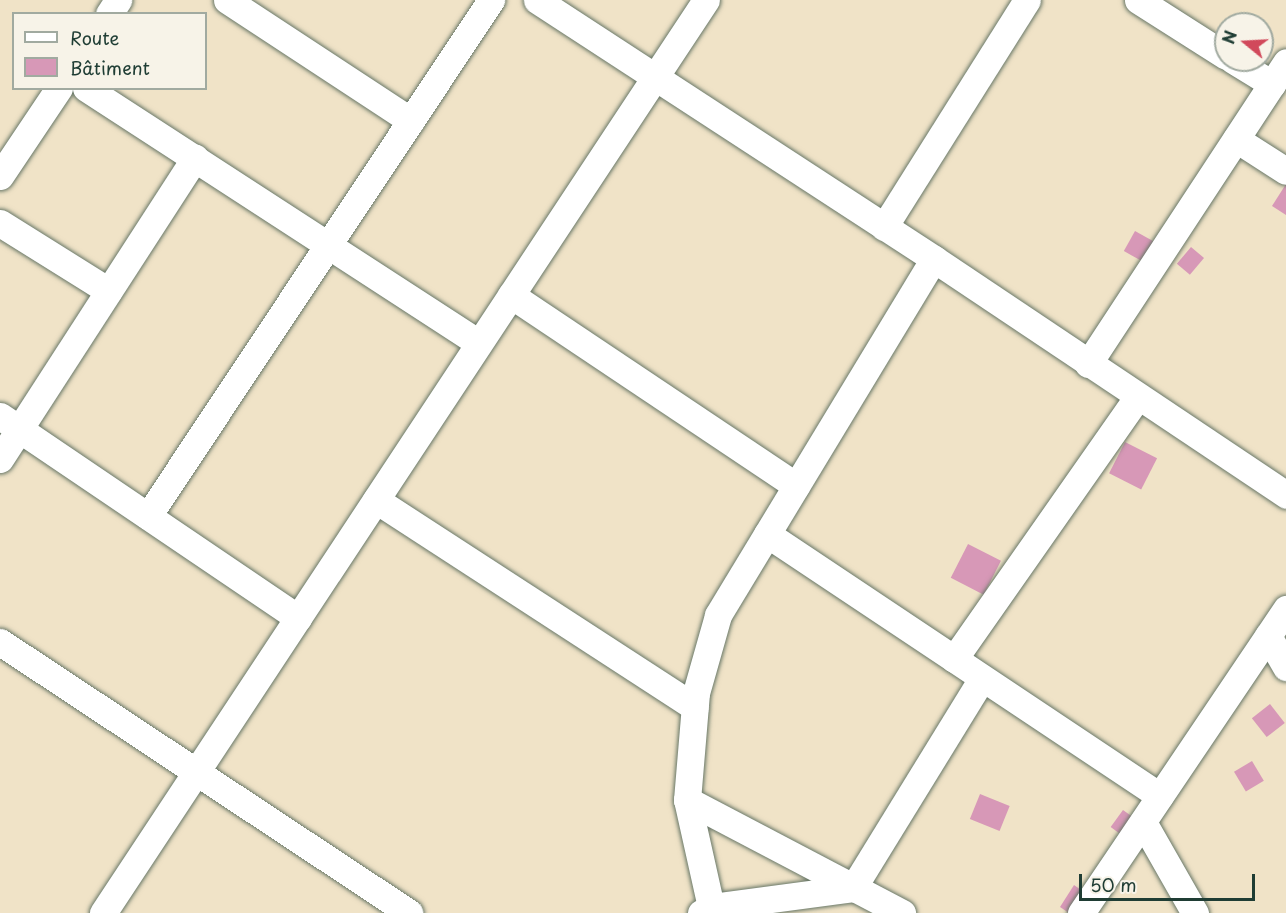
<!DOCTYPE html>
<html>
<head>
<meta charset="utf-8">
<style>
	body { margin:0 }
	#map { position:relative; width:1286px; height:913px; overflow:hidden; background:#f0e3c7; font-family:"Playpen Sans",sans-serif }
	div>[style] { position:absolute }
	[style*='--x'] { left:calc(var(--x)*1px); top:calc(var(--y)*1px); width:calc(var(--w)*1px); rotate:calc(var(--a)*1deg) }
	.building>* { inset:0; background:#d798b7; transform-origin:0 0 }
	.roads { filter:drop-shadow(0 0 2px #687767) drop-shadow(0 0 2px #687767) }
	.street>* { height:27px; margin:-13.5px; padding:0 13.5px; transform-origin:13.5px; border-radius:13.5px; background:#fff }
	span { translate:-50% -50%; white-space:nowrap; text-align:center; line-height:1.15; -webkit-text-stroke:4.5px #f7f3e8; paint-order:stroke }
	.legend { position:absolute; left:12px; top:12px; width:195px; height:78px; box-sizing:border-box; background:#f7f3e8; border:2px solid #a1aaa0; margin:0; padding:8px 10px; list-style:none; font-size:18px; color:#1f3d34 }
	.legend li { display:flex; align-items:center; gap:12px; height:30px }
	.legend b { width:30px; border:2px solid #a1aaa0 }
	.north { position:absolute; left:1214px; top:12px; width:60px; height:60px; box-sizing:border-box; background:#f7f3e8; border:2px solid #a1aaa0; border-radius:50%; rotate:288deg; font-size:16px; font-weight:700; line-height:24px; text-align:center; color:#1f3d34 }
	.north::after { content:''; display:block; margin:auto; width:21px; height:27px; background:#d1495b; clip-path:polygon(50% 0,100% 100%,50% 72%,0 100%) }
	.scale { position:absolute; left:1079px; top:874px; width:176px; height:27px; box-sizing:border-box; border:3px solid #1f3d34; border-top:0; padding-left:8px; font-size:18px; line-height:21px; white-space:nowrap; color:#1f3d34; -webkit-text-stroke:4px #f7f3e8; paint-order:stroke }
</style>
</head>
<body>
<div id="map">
	<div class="building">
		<i style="clip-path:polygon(1286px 184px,1286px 215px,1272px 206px)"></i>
		<i style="left:1135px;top:231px;width:21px;height:23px;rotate:29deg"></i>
		<i style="left:1191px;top:247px;width:17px;height:22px;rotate:40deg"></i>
		<i style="left:1125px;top:442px;width:36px;height:35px;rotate:27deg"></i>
		<i style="left:968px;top:544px;width:37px;height:38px;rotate:27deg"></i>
		<i style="left:1270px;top:704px;width:24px;height:23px;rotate:52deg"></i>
		<i style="left:1252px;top:761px;width:23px;height:21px;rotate:59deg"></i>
		<i style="left:980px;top:794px;width:32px;height:27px;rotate:22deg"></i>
		<i style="left:1123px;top:810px;width:22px;height:21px;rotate:36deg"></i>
		<i style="clip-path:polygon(1074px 885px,1091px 897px,1069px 913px,1060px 907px)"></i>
	</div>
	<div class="roads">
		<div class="street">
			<i style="--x:227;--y:0;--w:220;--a:33.3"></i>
			<i style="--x:537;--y:0;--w:474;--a:33.1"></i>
			<i style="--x:934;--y:259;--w:424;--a:33.8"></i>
			<i style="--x:1138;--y:0;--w:104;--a:32.5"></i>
			<i style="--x:109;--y:14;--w:17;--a:-57"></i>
			<i style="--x:1233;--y:60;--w:46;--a:31.6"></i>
			<i style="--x:86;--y:88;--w:468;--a:33"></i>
			<i style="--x:1236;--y:139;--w:59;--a:32.6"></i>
			<i style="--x:0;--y:176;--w:106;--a:-56.2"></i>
			<i style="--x:0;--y:223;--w:128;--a:32"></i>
			<i style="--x:884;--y:227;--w:268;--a:-57.8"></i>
			<i style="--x:511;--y:295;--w:343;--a:33.8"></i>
			<i style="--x:1088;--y:364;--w:361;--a:-56.7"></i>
			<i style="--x:0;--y:416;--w:360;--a:34.1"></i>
			<i style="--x:0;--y:459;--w:359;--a:-57.1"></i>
			<i style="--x:376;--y:500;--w:380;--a:33"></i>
			<i style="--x:148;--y:516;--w:620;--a:-56.39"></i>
			<i style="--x:767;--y:534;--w:472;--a:33.7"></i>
			<i style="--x:1268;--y:636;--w:36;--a:60"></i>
			<i style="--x:0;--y:642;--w:491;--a:33.5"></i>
			<i style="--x:954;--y:659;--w:319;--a:-55"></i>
			<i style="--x:687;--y:800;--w:243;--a:27.7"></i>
			<i style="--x:1143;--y:822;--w:105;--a:60.3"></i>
			<i style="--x:711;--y:907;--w:110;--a:-102.6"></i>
			<i style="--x:687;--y:800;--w:107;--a:-85.2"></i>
			<i style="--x:696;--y:693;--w:81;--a:-74.2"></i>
			<i style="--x:718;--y:615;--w:416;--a:-58.8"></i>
			<i style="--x:103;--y:913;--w:1094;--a:-56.56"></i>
			<i style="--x:701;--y:913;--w:12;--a:-31"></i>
			<i style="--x:711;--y:907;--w:143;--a:-7.6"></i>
			<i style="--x:853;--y:888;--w:246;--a:-58.4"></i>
			<i style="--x:1081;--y:913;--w:367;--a:-56"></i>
		</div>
	</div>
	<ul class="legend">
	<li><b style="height:8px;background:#fff"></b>Route</li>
	<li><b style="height:16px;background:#d798b7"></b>Bâtiment</li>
	</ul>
	<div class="north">N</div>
	<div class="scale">50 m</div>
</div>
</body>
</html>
